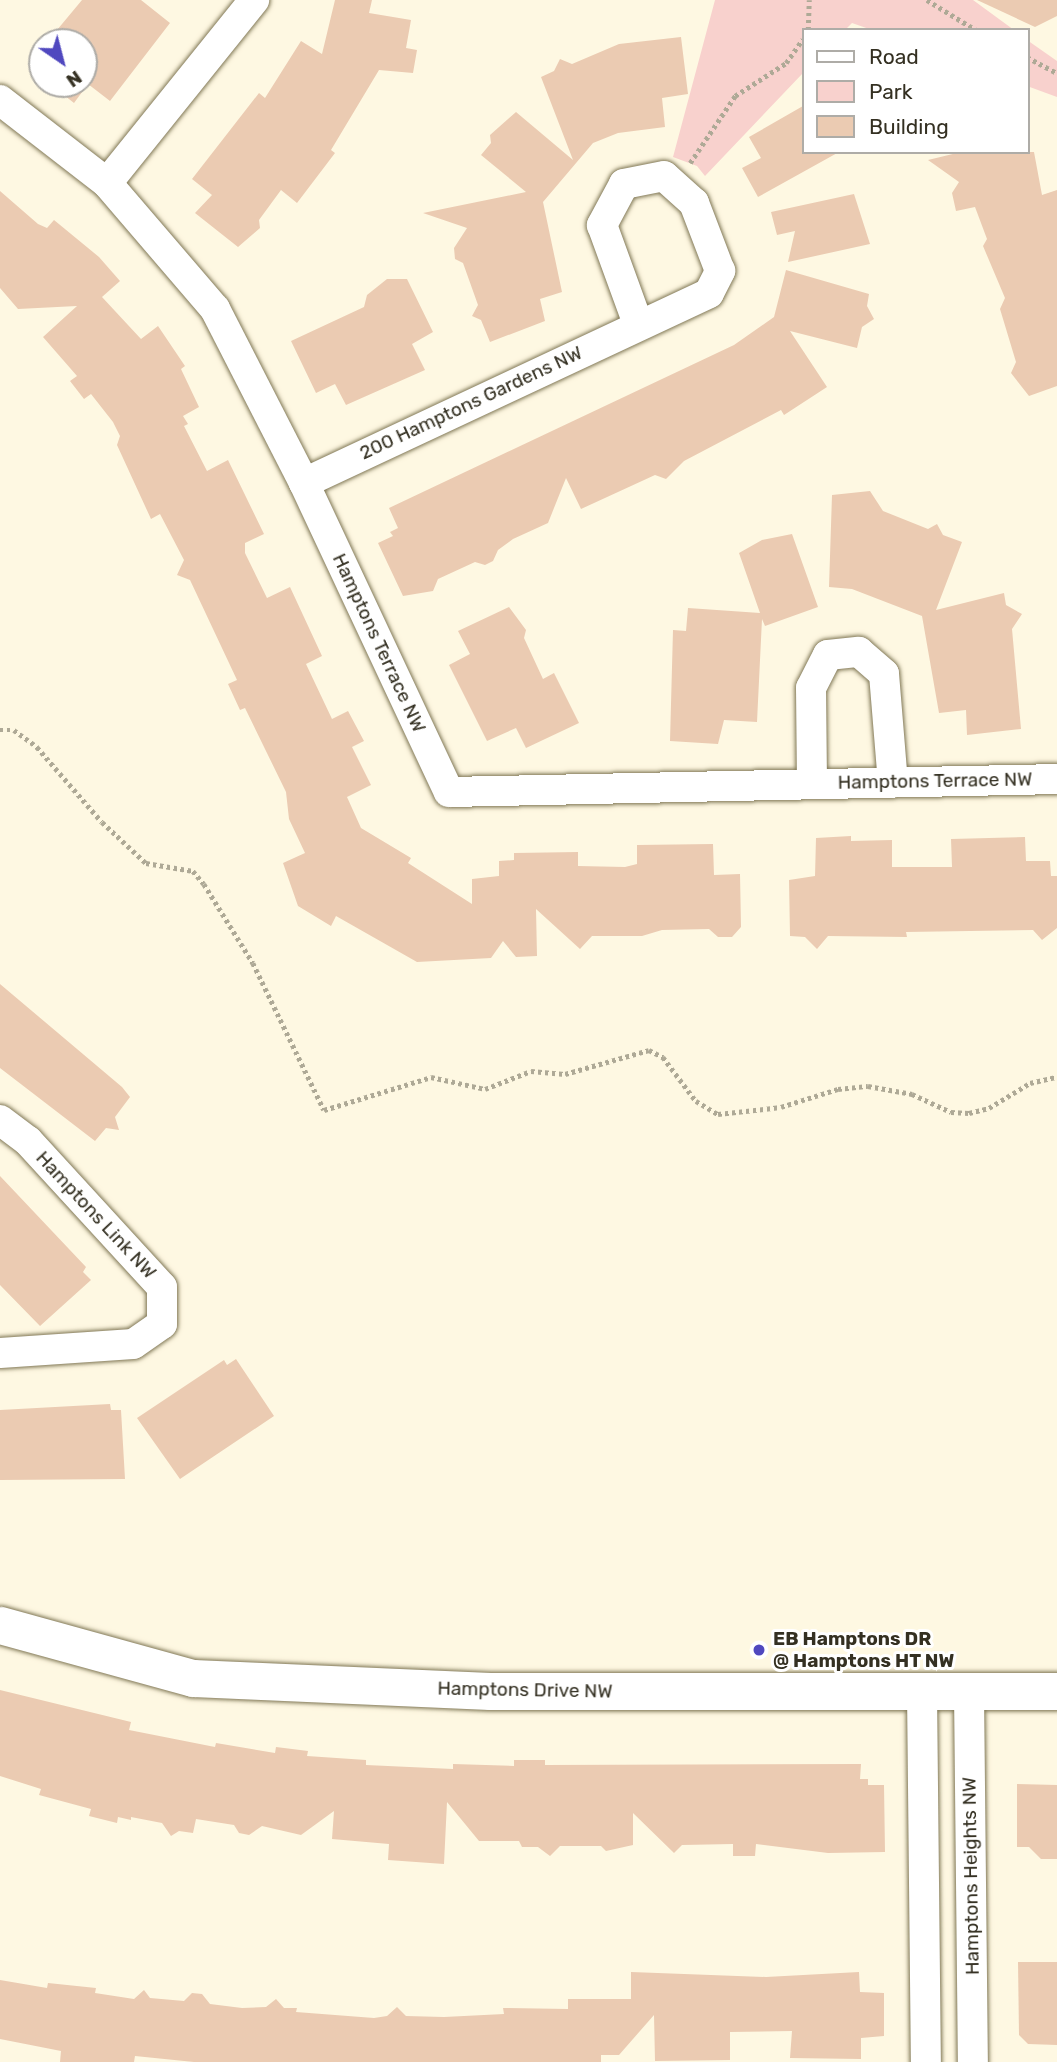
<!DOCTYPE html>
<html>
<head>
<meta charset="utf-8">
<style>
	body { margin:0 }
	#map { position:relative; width:1057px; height:2062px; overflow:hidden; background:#fef8e2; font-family:Rubik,sans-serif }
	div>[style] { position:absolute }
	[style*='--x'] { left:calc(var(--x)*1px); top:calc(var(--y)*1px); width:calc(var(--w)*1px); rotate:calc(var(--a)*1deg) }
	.green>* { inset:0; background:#f8d1cd }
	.building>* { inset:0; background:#ebcbb2 }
	.path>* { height:4.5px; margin-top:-2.25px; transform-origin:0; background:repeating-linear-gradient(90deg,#aea996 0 3.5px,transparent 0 7px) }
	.roads { filter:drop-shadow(0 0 2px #817856) drop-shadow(0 0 2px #817856) }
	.minor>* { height:30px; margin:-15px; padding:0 15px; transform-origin:15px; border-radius:15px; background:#fff }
	.tertiary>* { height:37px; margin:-18.5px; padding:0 18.5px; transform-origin:18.5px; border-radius:18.5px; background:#fff }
	.dots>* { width:19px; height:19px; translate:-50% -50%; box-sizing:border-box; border:4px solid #fff; border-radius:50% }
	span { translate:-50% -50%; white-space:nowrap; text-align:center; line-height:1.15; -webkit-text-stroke:6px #fff; paint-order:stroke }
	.street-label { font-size:19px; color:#343022 }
	.poi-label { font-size:19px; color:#343022; font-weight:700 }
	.left { translate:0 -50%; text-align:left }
	.legend { position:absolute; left:802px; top:28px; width:228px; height:126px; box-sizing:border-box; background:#fff; border:2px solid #aeaca7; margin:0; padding:9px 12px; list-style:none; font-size:21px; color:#343022 }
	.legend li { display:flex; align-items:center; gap:14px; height:35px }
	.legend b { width:35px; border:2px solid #aeaca7 }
	.north { position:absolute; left:28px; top:28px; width:70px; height:70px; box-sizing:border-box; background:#fff; border:2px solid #aeaca7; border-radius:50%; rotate:145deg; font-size:19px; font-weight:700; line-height:28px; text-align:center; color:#343022 }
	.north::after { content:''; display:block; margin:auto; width:24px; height:32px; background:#5048bf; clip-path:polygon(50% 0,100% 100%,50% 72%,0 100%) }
</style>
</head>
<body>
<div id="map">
	<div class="green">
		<i style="clip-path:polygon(715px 0,973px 0,1014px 30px,872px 30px,852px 23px,845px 30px,803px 30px,803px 73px,705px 176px,697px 166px,673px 157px)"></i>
		<i style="clip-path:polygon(1027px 40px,1057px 61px,1057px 97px,1027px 86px)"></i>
	</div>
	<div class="building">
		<i style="clip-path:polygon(82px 0,141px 0,170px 23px,110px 101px,88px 84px,74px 103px,50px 84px,84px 84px,84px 42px,47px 42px)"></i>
		<i style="clip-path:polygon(335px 0,372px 0,369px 13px,411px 20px,406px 48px,417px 50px,413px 73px,379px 70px,331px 150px,335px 153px,297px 203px,281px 190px,259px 220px,260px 228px,238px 247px,195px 213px,212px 195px,192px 179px,259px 93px,265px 98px,301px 41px,322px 54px)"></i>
		<i style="clip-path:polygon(977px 0,1057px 0,1057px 16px,1035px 27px)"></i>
		<i style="clip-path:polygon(681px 37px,688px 94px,662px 98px,665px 127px,618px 133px,593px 143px,543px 202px,562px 292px,540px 299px,545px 321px,490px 342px,481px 320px,472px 316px,478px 305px,463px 263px,455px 259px,454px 248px,467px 228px,423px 213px,526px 192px,481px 155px,491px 143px,490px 135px,516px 112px,573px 160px,541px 77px,554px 71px,560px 59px,572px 64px,619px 44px)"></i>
		<i style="clip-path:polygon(42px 48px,42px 78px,33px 70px)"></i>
		<i style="clip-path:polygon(803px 106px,803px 152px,839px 152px,758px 197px,742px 168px,761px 158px,749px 137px)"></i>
		<i style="clip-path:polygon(961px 152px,1034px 152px,1042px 195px,1057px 190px,1057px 386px,1029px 396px,1011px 373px,1016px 362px,1000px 309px,1005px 298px,983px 246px,987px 239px,975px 207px,956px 211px,952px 193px,959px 182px,928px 160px)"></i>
		<i style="clip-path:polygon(0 191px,38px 224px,47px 228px,54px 220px,99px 257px,120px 281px,102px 297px,141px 339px,158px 326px,185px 366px,181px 369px,199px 407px,183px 416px,188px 424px,184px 426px,207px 471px,228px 460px,264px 534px,245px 543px,245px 553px,267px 598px,290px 587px,322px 656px,306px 664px,332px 719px,348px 711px,364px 741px,352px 747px,371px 785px,347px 797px,361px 828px,411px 858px,408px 863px,472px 904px,472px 879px,499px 876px,499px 861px,514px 860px,514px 853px,578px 852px,578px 866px,625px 867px,637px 864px,637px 845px,713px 844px,714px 875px,740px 874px,741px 927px,732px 937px,718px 937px,709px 929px,662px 930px,642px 936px,592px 936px,580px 949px,536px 909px,537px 956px,516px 957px,503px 941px,491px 958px,417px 962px,336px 916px,331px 926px,298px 906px,283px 863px,305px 853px,289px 819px,286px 792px,245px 708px,240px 710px,228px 684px,237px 680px,190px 580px,177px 575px,184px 560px,160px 514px,151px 519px,117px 445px,120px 436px,113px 422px,91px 394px,84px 399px,70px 381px,77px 376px,43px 337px,77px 306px,18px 309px,0 288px)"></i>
		<i style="clip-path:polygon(854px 194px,870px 244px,788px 262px,795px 231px,777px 235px,771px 212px)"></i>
		<i style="clip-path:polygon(786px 270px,869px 294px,867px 306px,874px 319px,862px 327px,857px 348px,790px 331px,827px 387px,784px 415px,781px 410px,684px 461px,666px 479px,655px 475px,581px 509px,566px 478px,548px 523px,513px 539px,498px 550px,493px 561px,485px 565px,475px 562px,438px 579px,433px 591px,403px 596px,378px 543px,393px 536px,390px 532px,398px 528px,389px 508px,734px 345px,774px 317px)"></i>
		<i style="clip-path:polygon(387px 279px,407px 279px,433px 332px,412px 344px,425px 370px,346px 405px,335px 384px,316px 393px,291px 341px,364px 307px,367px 295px)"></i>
		<i style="clip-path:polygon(870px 491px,883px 511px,928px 529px,937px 524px,943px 535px,962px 542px,936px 610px,1004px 593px,1006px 605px,1022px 614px,1012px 629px,1021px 729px,967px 735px,966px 710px,939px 713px,922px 616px,852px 589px,829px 587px,832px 495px)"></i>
		<i style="clip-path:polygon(792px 534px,818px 607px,765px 626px,762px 619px,757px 722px,724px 720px,718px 744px,670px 741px,673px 630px,686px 631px,688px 608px,760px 613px,739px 553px,762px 540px)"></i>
		<i style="clip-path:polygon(509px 607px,526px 630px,524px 638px,543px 679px,554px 673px,579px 723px,526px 748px,516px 728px,487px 741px,449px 665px,470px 654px,458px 631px)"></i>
		<i style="clip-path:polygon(851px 836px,851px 841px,892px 840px,892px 867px,952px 867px,951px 839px,1025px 837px,1026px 861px,1050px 861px,1051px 876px,1057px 876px,1057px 928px,1042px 940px,1033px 930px,906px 932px,907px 937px,828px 936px,817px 949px,805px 937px,790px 936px,789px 880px,815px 876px,816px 838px)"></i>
		<i style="clip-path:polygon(0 984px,122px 1087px,130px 1097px,115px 1117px,119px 1130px,106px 1128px,95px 1141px,0 1068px)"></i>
		<i style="clip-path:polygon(0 1176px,86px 1267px,83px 1272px,91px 1280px,40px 1326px,0 1285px)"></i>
		<i style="clip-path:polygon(236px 1359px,274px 1416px,180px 1479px,137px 1418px,224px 1360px,227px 1365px)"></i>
		<i style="clip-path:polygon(110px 1404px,111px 1410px,121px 1410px,125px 1479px,0 1480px,0 1410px)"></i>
		<i style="clip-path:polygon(0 1690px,131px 1722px,129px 1730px,215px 1747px,216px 1743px,275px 1753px,276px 1747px,308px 1751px,307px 1756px,366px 1760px,366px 1765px,453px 1769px,453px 1764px,514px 1766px,514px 1760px,545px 1760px,545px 1765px,861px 1764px,860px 1779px,868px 1779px,868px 1785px,884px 1785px,885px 1852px,828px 1853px,756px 1844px,755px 1856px,733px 1856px,733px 1844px,682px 1845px,674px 1853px,633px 1813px,633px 1845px,606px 1851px,601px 1846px,560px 1846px,550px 1856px,538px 1847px,522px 1847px,519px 1841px,479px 1841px,447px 1802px,444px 1864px,388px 1860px,389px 1844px,332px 1839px,334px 1811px,301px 1835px,262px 1826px,249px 1835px,239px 1833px,234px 1825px,196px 1819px,193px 1833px,179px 1831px,171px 1836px,162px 1823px,131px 1817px,131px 1820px,118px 1817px,117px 1823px,89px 1816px,91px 1809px,39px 1795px,41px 1789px,0 1776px)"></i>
		<i style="clip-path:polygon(1017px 1784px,1057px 1785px,1057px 1859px,1041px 1859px,1029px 1847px,1017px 1847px)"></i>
		<i style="clip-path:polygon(1018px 1962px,1057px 1962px,1057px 2045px,1028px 2044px,1019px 2035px)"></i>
		<i style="clip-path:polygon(631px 1972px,766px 1977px,859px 1972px,860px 1992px,884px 1993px,884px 2036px,861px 2038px,861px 2059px,790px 2058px,792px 2031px,730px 2032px,730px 2060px,655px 2061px,654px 2015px,619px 2055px,601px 2055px,601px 2062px,194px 2062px,135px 2056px,134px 2062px,60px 2062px,61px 2051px,0 2039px,0 1980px,47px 1988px,48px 1983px,96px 1988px,95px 1993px,134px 1999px,144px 1990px,150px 1998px,184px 2001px,192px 1993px,202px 1994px,210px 2004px,242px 2008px,266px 2007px,276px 1999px,284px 2008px,297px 2008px,296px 2012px,374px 2018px,387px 2016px,397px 2007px,406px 2016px,444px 2017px,504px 2014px,503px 2008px,568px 2009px,568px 1999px,631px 1999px)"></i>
	</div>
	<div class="path">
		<i style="--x:927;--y:0;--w:57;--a:31.5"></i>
		<i style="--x:808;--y:30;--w:30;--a:-88"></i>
		<i style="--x:1027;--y:57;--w:34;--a:28"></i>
		<i style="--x:690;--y:163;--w:81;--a:-56.1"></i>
		<i style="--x:735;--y:96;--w:61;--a:-32.9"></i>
		<i style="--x:786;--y:63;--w:29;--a:-55"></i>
		<i style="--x:0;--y:730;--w:14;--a:0"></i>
		<i style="--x:14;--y:730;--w:29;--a:36"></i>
		<i style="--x:37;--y:747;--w:99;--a:49.1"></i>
		<i style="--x:102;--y:822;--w:60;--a:43"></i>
		<i style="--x:146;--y:863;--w:48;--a:9.7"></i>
		<i style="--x:193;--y:871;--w:17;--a:50"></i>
		<i style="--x:204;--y:884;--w:93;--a:58.2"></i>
		<i style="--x:253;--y:963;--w:163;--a:64.2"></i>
		<i style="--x:324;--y:1110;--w:112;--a:-17.1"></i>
		<i style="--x:431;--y:1077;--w:55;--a:12.5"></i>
		<i style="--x:485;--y:1089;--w:49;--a:-21.4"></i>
		<i style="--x:531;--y:1071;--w:34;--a:5"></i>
		<i style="--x:565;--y:1074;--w:87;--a:-15.9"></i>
		<i style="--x:649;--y:1050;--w:16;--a:27"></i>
		<i style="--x:663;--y:1057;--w:55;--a:53.1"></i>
		<i style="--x:696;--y:1101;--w:26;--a:31"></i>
		<i style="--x:718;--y:1114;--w:63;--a:-6.3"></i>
		<i style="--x:781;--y:1107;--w:60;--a:-17.5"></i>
		<i style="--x:838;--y:1089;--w:30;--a:-6"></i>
		<i style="--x:868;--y:1086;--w:45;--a:10.3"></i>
		<i style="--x:912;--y:1094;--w:43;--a:24.8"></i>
		<i style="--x:951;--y:1112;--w:18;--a:3"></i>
		<i style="--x:969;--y:1113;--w:21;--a:-14"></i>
		<i style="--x:989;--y:1108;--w:48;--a:-31.4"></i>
		<i style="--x:1030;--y:1083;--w:28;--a:-13"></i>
	</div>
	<div class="roads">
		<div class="minor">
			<i style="--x:0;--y:100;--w:135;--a:37.8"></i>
			<i style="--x:107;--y:183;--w:166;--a:49.4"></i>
			<i style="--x:215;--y:309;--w:195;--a:62.9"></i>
			<i style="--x:304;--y:483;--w:341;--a:64.9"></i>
			<i style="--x:449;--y:792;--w:608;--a:-1.22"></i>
			<i style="--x:107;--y:183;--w:235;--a:-51.2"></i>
			<i style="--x:304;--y:483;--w:447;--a:-25.1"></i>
			<i style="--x:709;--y:293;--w:25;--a:-63"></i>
			<i style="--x:720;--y:271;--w:73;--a:-110.9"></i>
			<i style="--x:694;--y:203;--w:40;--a:-138"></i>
			<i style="--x:664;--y:176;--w:41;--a:168.7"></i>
			<i style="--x:624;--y:184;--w:47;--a:118.2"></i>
			<i style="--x:602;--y:225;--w:105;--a:70"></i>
			<i style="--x:812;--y:783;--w:95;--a:-90.6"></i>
			<i style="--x:811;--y:688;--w:37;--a:-63"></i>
			<i style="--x:828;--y:655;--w:31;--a:-6"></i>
			<i style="--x:859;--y:652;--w:33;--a:41"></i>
			<i style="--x:884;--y:674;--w:109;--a:85.3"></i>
			<i style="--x:0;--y:1120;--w:35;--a:37"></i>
			<i style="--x:28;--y:1141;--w:198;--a:47.5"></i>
			<i style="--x:162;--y:1287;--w:37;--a:90"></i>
			<i style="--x:162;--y:1324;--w:35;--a:145"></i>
			<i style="--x:133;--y:1344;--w:133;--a:176.1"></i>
			<i style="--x:922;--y:1691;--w:371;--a:89.4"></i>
			<i style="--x:969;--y:1691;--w:371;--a:89.4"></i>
		</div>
		<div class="tertiary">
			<i style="--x:0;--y:1625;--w:200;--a:15.4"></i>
			<i style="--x:193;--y:1678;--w:297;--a:2.5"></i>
			<i style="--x:490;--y:1691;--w:567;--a:0"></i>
		</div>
	</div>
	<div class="dots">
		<i style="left:759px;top:1650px;background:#5048bf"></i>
	</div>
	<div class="street-label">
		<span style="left:471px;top:403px;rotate:-25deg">200 Hamptons Gardens NW</span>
		<span style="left:379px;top:643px;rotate:65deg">Hamptons Terrace NW</span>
		<span style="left:935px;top:781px;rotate:-1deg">Hamptons Terrace NW</span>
		<span style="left:96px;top:1215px;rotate:47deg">Hamptons Link NW</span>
		<span style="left:525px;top:1690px;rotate:1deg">Hamptons Drive NW</span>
		<span style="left:971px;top:1876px;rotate:-91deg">Hamptons Heights NW</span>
	</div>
	<div class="poi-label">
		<span class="left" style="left:773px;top:1650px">EB Hamptons DR<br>@ Hamptons HT NW</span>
	</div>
	<ul class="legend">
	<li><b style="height:9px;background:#fff"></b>Road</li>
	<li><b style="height:19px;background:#f8d1cd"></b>Park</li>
	<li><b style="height:19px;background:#ebcbb2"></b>Building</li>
	</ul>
	<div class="north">N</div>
</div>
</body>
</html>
